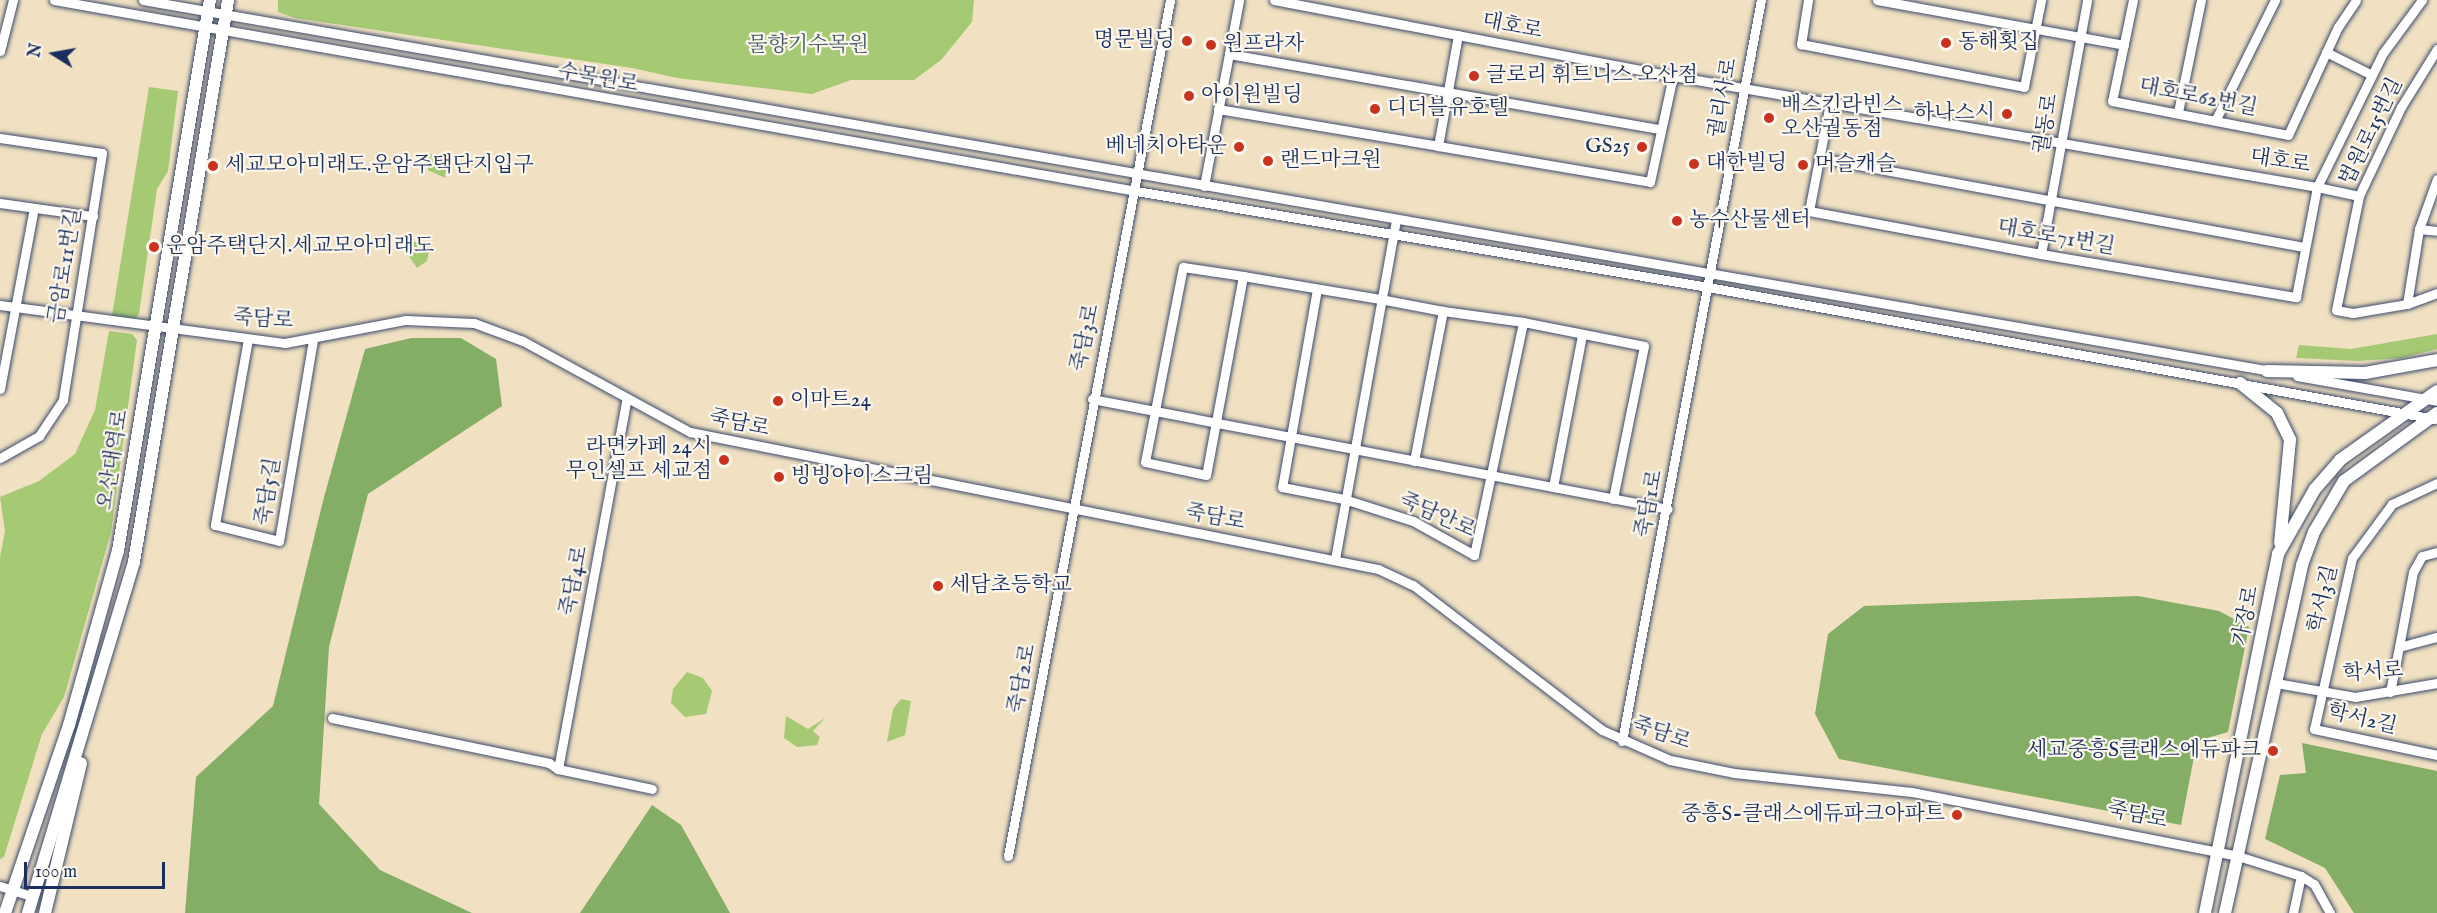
<!DOCTYPE html>
<html>
<head>
<meta charset="utf-8">
<style>
	body { margin:0 }
	#map { position:relative; width:2437px; height:913px; overflow:hidden; background:#f1e1c2; font-family:"IM FELL English","Noto Serif KR",serif }
	div>[style] { position:absolute }
	[style*='--x'] { left:calc(var(--x)*1px); top:calc(var(--y)*1px); width:calc(var(--w)*1px); rotate:calc(var(--a)*1deg) }
	.green>* { inset:0; background:#a6c973 }
	.forest>* { inset:0; background:#84ad65 }
	.roads { filter:drop-shadow(0 0 2px #3b4a6d) drop-shadow(0 0 2px #3b4a6d) }
	.minor>* { height:9px; margin:-4.5px; padding:0 4.5px; transform-origin:4.5px; border-radius:4.5px; background:#fff }
	.major>* { height:12px; margin:-6px; padding:0 6px; transform-origin:6px; border-radius:6px; background:#fff }
	.dots>* { width:16px; height:16px; translate:-50% -50%; box-sizing:border-box; border:3px solid #fbf7ec; border-radius:50% }
	span { translate:-50% -50%; white-space:nowrap; text-align:center; line-height:1.15; -webkit-text-stroke:4.5px #fbf7ec; paint-order:stroke }
	.street-label { font-size:21px; color:#1b2f5e }
	.poi-label { font-size:21px; color:#1b2f5e }
	.right { translate:-100% -50%; text-align:right }
	.left { translate:0 -50%; text-align:left }
	.park-label { font-size:21px; color:#455d64 }
	.north { position:absolute; left:24px; top:24px; width:60px; height:60px; -webkit-text-stroke:4px #fbf7ec; paint-order:stroke; rotate:281deg; font-size:16px; font-weight:700; line-height:24px; text-align:center; color:#1b2f5e }
	.north::after { content:''; display:block; margin:auto; width:21px; height:27px; background:#1b2f5e; clip-path:polygon(50% 0,100% 100%,50% 72%,0 100%) }
	.scale { position:absolute; left:24px; top:862px; width:141px; height:27px; box-sizing:border-box; border:3px solid #1b2f5e; border-top:0; padding-left:8px; font-size:18px; line-height:21px; white-space:nowrap; color:#1b2f5e; -webkit-text-stroke:4px #fbf7ec; paint-order:stroke }
</style>
</head>
<body>
<div id="map">
	<div class="green">
		<i style="clip-path:polygon(278px 0,974px 0,972px 22px,941px 60px,914px 80px,851px 80px,812px 94px,677px 78px,632px 68px,295px 18px,278px 12px)"></i>
		<i style="clip-path:polygon(149px 87px,178px 91px,168px 171px,157px 189px,139px 314px,133px 320px,112px 316px)"></i>
		<i style="clip-path:polygon(428px 153px,447px 159px,445px 178px,428px 170px)"></i>
		<i style="clip-path:polygon(408px 240px,430px 246px,427px 261px,417px 268px,406px 252px)"></i>
		<i style="clip-path:polygon(109px 331px,132px 334px,137px 340px,111px 532px,64px 697px,42px 734px,4px 857px,0 859px,0 557px,5px 531px,0 497px,39px 481px,75px 454px,95px 410px)"></i>
		<i style="clip-path:polygon(2437px 334px,2437px 349px,2402px 358px,2358px 361px,2296px 358px,2299px 345px,2351px 349px)"></i>
		<i style="clip-path:polygon(687px 672px,703px 678px,712px 691px,706px 714px,685px 717px,671px 703px,673px 689px)"></i>
		<i style="clip-path:polygon(901px 699px,911px 701px,905px 735px,887px 742px,893px 709px)"></i>
		<i style="clip-path:polygon(786px 716px,808px 729px,825px 718px,813px 731px,820px 737px,817px 745px,797px 747px,784px 738px)"></i>
	</div>
	<div class="forest">
		<i style="clip-path:polygon(411px 338px,461px 338px,496px 359px,502px 406px,368px 494px,329px 647px,319px 804px,380px 870px,472px 913px,185px 913px,196px 777px,273px 706px,323px 501px,365px 349px)"></i>
		<i style="clip-path:polygon(2138px 596px,2219px 611px,2249px 627px,2228px 732px,2197px 741px,2181px 825px,1839px 759px,1815px 714px,1828px 634px,1864px 606px)"></i>
		<i style="clip-path:polygon(2302px 743px,2437px 771px,2437px 913px,2354px 913px,2325px 868px,2265px 839px,2280px 775px,2306px 773px)"></i>
		<i style="clip-path:polygon(652px 805px,681px 825px,730px 913px,580px 913px)"></i>
	</div>
	<div class="roads">
		<div class="minor">
			<i style="--x:54;--y:0;--w:1099;--a:10.01"></i>
			<i style="--x:1136;--y:191;--w:580;--a:9.53"></i>
			<i style="--x:1708;--y:287;--w:739;--a:10.29"></i>
			<i style="--x:143;--y:0;--w:2160;--a:9.89"></i>
			<i style="--x:1274;--y:0;--w:406;--a:10.8"></i>
			<i style="--x:1673;--y:76;--w:653;--a:9.78"></i>
			<i style="--x:2317;--y:187;--w:149;--a:-63.8"></i>
			<i style="--x:2383;--y:53;--w:66;--a:-53.7"></i>
			<i style="--x:1808;--y:0;--w:45;--a:99"></i>
			<i style="--x:1801;--y:44;--w:227;--a:10.9"></i>
			<i style="--x:2024;--y:87;--w:89;--a:-78.9"></i>
			<i style="--x:1877;--y:0;--w:251;--a:10.3"></i>
			<i style="--x:2133;--y:0;--w:103;--a:101.7"></i>
			<i style="--x:2112;--y:101;--w:179;--a:10.9"></i>
			<i style="--x:2288;--y:135;--w:119;--a:-65.2"></i>
			<i style="--x:2338;--y:27;--w:32;--a:-56"></i>
			<i style="--x:1458;--y:35;--w:113;--a:100.2"></i>
			<i style="--x:1438;--y:146;--w:215;--a:9.6"></i>
			<i style="--x:1650;--y:182;--w:108;--a:-77.8"></i>
			<i style="--x:2437;--y:49;--w:68;--a:121.8"></i>
			<i style="--x:2401;--y:107;--w:98;--a:115.3"></i>
			<i style="--x:2359;--y:196;--w:116;--a:101.4"></i>
			<i style="--x:2336;--y:310;--w:17;--a:10"></i>
			<i style="--x:2353;--y:313;--w:55;--a:-9.5"></i>
			<i style="--x:2407;--y:304;--w:32;--a:-20"></i>
			<i style="--x:0;--y:51;--w:53;--a:-75.7"></i>
			<i style="--x:2326;--y:52;--w:51;--a:26.6"></i>
			<i style="--x:1229;--y:54;--w:437;--a:9.9"></i>
			<i style="--x:1830;--y:103;--w:110;--a:101"></i>
			<i style="--x:1809;--y:211;--w:236;--a:10.5"></i>
			<i style="--x:2041;--y:254;--w:259;--a:9.6"></i>
			<i style="--x:2296;--y:297;--w:112;--a:-79.2"></i>
			<i style="--x:2317;--y:187;--w:43;--a:12.1"></i>
			<i style="--x:1218;--y:109;--w:223;--a:9.5"></i>
			<i style="--x:2178;--y:112;--w:114;--a:-78.4"></i>
			<i style="--x:2216;--y:119;--w:133;--a:-63.6"></i>
			<i style="--x:0;--y:138;--w:103;--a:8.4"></i>
			<i style="--x:102;--y:153;--w:250;--a:99"></i>
			<i style="--x:63;--y:400;--w:43;--a:123.7"></i>
			<i style="--x:39;--y:436;--w:45;--a:150.6"></i>
			<i style="--x:1819;--y:158;--w:494;--a:10.4"></i>
			<i style="--x:1204;--y:186;--w:189;--a:-79.3"></i>
			<i style="--x:0;--y:203;--w:94;--a:8"></i>
			<i style="--x:2419;--y:229;--w:18;--a:6"></i>
			<i style="--x:2041;--y:254;--w:258;--a:-79.7"></i>
			<i style="--x:1243;--y:276;--w:202;--a:100.5"></i>
			<i style="--x:1206;--y:475;--w:62;--a:-168"></i>
			<i style="--x:1145;--y:462;--w:199;--a:-79"></i>
			<i style="--x:1183;--y:267;--w:61;--a:8.5"></i>
			<i style="--x:1243;--y:276;--w:139;--a:9.5"></i>
			<i style="--x:1380;--y:299;--w:64;--a:10.8"></i>
			<i style="--x:1443;--y:311;--w:81;--a:7.8"></i>
			<i style="--x:1523;--y:322;--w:123;--a:11.2"></i>
			<i style="--x:1644;--y:346;--w:156;--a:101.5"></i>
			<i style="--x:1317;--y:289;--w:201;--a:100"></i>
			<i style="--x:1282;--y:487;--w:63;--a:11"></i>
			<i style="--x:1344;--y:499;--w:72;--a:17.7"></i>
			<i style="--x:1413;--y:521;--w:70;--a:29.1"></i>
			<i style="--x:1474;--y:555;--w:238;--a:-78.1"></i>
			<i style="--x:2407;--y:304;--w:76;--a:-80.9"></i>
			<i style="--x:2419;--y:229;--w:53;--a:-70.2"></i>
			<i style="--x:0;--y:305;--w:288;--a:7.6"></i>
			<i style="--x:285;--y:343;--w:123;--a:-10.8"></i>
			<i style="--x:406;--y:320;--w:68;--a:2.5"></i>
			<i style="--x:474;--y:323;--w:52;--a:20.2"></i>
			<i style="--x:523;--y:341;--w:190;--a:28.6"></i>
			<i style="--x:690;--y:432;--w:702;--a:11.26"></i>
			<i style="--x:1378;--y:569;--w:38;--a:25"></i>
			<i style="--x:1413;--y:585;--w:238;--a:37.5"></i>
			<i style="--x:1602;--y:730;--w:74;--a:23.8"></i>
			<i style="--x:1670;--y:760;--w:65;--a:11.5"></i>
			<i style="--x:1734;--y:773;--w:179;--a:6.1"></i>
			<i style="--x:1912;--y:792;--w:332;--a:11.1"></i>
			<i style="--x:2238;--y:856;--w:66;--a:17.6"></i>
			<i style="--x:2301;--y:876;--w:15;--a:32"></i>
			<i style="--x:2314;--y:884;--w:33;--a:61"></i>
			<i style="--x:248;--y:339;--w:189;--a:100.1"></i>
			<i style="--x:215;--y:525;--w:66;--a:14"></i>
			<i style="--x:279;--y:541;--w:204;--a:-80.4"></i>
			<i style="--x:2297;--y:376;--w:142;--a:10.1"></i>
			<i style="--x:0;--y:389;--w:184;--a:-79.4"></i>
			<i style="--x:1092;--y:399;--w:586;--a:10.81"></i>
			<i style="--x:1414;--y:461;--w:153;--a:-79.1"></i>
			<i style="--x:2437;--y:483;--w:50;--a:155"></i>
			<i style="--x:2392;--y:504;--w:67;--a:126.5"></i>
			<i style="--x:2352;--y:558;--w:175;--a:102.5"></i>
			<i style="--x:2314;--y:729;--w:126;--a:11.9"></i>
			<i style="--x:1553;--y:487;--w:155;--a:-79.2"></i>
			<i style="--x:1335;--y:559;--w:345;--a:-79.8"></i>
			<i style="--x:2399;--y:647;--w:76;--a:-79.4"></i>
			<i style="--x:2413;--y:572;--w:18;--a:-61"></i>
			<i style="--x:2422;--y:556;--w:16;--a:-15"></i>
			<i style="--x:2276;--y:683;--w:80;--a:10"></i>
			<i style="--x:2355;--y:697;--w:83;--a:-9.7"></i>
			<i style="--x:2390;--y:692;--w:46;--a:-78.7"></i>
			<i style="--x:2399;--y:647;--w:39;--a:-15"></i>
			<i style="--x:332;--y:718;--w:222;--a:11.7"></i>
			<i style="--x:549;--y:763;--w:11;--a:34"></i>
			<i style="--x:558;--y:769;--w:96;--a:12"></i>
			<i style="--x:1622;--y:741;--w:754;--a:-79.38"></i>
			<i style="--x:558;--y:769;--w:377;--a:-79.5"></i>
			<i style="--x:1008;--y:856;--w:871;--a:-79.28"></i>
			<i style="--x:0;--y:886;--w:35;--a:18"></i>
			<i style="--x:2293;--y:913;--w:38;--a:-78"></i>
		</div>
		<div class="major">
			<i style="--x:2267;--y:371;--w:98;--a:1.2"></i>
			<i style="--x:2365;--y:373;--w:73;--a:-10.2"></i>
			<i style="--x:2240;--y:383;--w:48;--a:39"></i>
			<i style="--x:2277;--y:413;--w:30;--a:64"></i>
			<i style="--x:2290;--y:440;--w:103;--a:95.5"></i>
			<i style="--x:5;--y:913;--w:199;--a:-71.2"></i>
			<i style="--x:69;--y:725;--w:181;--a:-74.3"></i>
			<i style="--x:118;--y:551;--w:559;--a:-80.52"></i>
			<i style="--x:28;--y:913;--w:367;--a:-73.2"></i>
			<i style="--x:134;--y:562;--w:570;--a:-80.5"></i>
			<i style="--x:45;--y:913;--w:154;--a:-76.5"></i>
			<i style="--x:2205;--y:913;--w:366;--a:-78.5"></i>
			<i style="--x:2278;--y:554;--w:75;--a:-60.4"></i>
			<i style="--x:2315;--y:489;--w:38;--a:-49"></i>
			<i style="--x:2340;--y:460;--w:119;--a:-35.4"></i>
			<i style="--x:2225;--y:913;--w:356;--a:-77.5"></i>
			<i style="--x:2302;--y:565;--w:35;--a:-70"></i>
			<i style="--x:2314;--y:532;--w:59;--a:-59.5"></i>
			<i style="--x:2344;--y:481;--w:115;--a:-36.2"></i>
		</div>
	</div>
	<div class="dots">
		<i style="left:1187px;top:41px;background:#c8321e"></i>
		<i style="left:1946px;top:43px;background:#c8321e"></i>
		<i style="left:1211px;top:45px;background:#c8321e"></i>
		<i style="left:1474px;top:76px;background:#c8321e"></i>
		<i style="left:1189px;top:96px;background:#c8321e"></i>
		<i style="left:1375px;top:109px;background:#c8321e"></i>
		<i style="left:2007px;top:114px;background:#c8321e"></i>
		<i style="left:1769px;top:118px;background:#c8321e"></i>
		<i style="left:1239px;top:147px;background:#c8321e"></i>
		<i style="left:1642px;top:147px;background:#c8321e"></i>
		<i style="left:1268px;top:161px;background:#c8321e"></i>
		<i style="left:1694px;top:164px;background:#c8321e"></i>
		<i style="left:1803px;top:165px;background:#c8321e"></i>
		<i style="left:213px;top:166px;background:#c8321e"></i>
		<i style="left:1677px;top:221px;background:#c8321e"></i>
		<i style="left:154px;top:247px;background:#c8321e"></i>
		<i style="left:778px;top:401px;background:#c8321e"></i>
		<i style="left:724px;top:460px;background:#c8321e"></i>
		<i style="left:779px;top:477px;background:#c8321e"></i>
		<i style="left:938px;top:586px;background:#c8321e"></i>
		<i style="left:2273px;top:751px;background:#c8321e"></i>
		<i style="left:1957px;top:815px;background:#c8321e"></i>
	</div>
	<div class="street-label">
		<span style="left:1512px;top:27px;rotate:11deg">대호로</span>
		<span style="left:598px;top:79px;rotate:10deg">수목원로</span>
		<span style="left:1724px;top:98px;rotate:-80deg">궐리사로</span>
		<span style="left:2198px;top:98px;rotate:11deg">대호로62번길</span>
		<span style="left:2047px;top:124px;rotate:-81deg">궐동로</span>
		<span style="left:2372px;top:132px;rotate:-64deg">법원로15번길</span>
		<span style="left:2280px;top:162px;rotate:9deg">대호로</span>
		<span style="left:2056px;top:238px;rotate:10deg">대호로71번길</span>
		<span style="left:66px;top:266px;rotate:-81deg">금암로11번길</span>
		<span style="left:263px;top:320px;rotate:4deg">죽담로</span>
		<span style="left:1086px;top:338px;rotate:-78deg">죽담3로</span>
		<span style="left:739px;top:424px;rotate:12deg">죽담로</span>
		<span style="left:114px;top:460px;rotate:-81deg">오산대역로</span>
		<span style="left:269px;top:492px;rotate:-81deg">죽담5길</span>
		<span style="left:1650px;top:504px;rotate:-79deg">죽담1로</span>
		<span style="left:1437px;top:516px;rotate:24deg">죽담안로</span>
		<span style="left:1215px;top:518px;rotate:11deg">죽담로</span>
		<span style="left:575px;top:581px;rotate:-79deg">죽담4로</span>
		<span style="left:2324px;top:599px;rotate:-77deg">학서3길</span>
		<span style="left:2247px;top:616px;rotate:-79deg">가장로</span>
		<span style="left:2373px;top:673px;rotate:-4deg">학서로</span>
		<span style="left:1023px;top:679px;rotate:-79deg">죽담2로</span>
		<span style="left:2362px;top:720px;rotate:13deg">학서2길</span>
		<span style="left:1661px;top:734px;rotate:19deg">죽담로</span>
		<span style="left:2137px;top:816px;rotate:12deg">죽담로</span>
	</div>
	<div class="poi-label">
		<span class="right" style="left:1175px;top:41px">명문빌딩</span>
		<span class="left" style="left:1958px;top:43px">동해횟집</span>
		<span class="left" style="left:1223px;top:45px">원프라자</span>
		<span class="left" style="left:1486px;top:76px">글로리 휘트니스 오산점</span>
		<span class="left" style="left:1201px;top:96px">아이원빌딩</span>
		<span class="left" style="left:1781px;top:118px">배스킨라빈스<br>오산궐동점</span>
		<span class="left" style="left:1387px;top:109px">디더블유호텔</span>
		<span class="right" style="left:1995px;top:114px">하나스시</span>
		<span class="right" style="left:1227px;top:147px">베네치아타운</span>
		<span class="right" style="left:1630px;top:147px">GS25</span>
		<span class="left" style="left:1280px;top:161px">랜드마크원</span>
		<span class="left" style="left:1706px;top:164px">대한빌딩</span>
		<span class="left" style="left:1815px;top:165px">머슬캐슬</span>
		<span class="left" style="left:225px;top:166px">세교모아미래도.운암주택단지입구</span>
		<span class="left" style="left:1689px;top:221px">농수산물센터</span>
		<span class="left" style="left:166px;top:247px">운암주택단지.세교모아미래도</span>
		<span class="left" style="left:790px;top:401px">이마트24</span>
		<span class="right" style="left:712px;top:460px">라면카페 24시<br>무인셀프 세교점</span>
		<span class="left" style="left:791px;top:477px">빙빙아이스크림</span>
		<span class="left" style="left:950px;top:586px">세담초등학교</span>
		<span class="right" style="left:2261px;top:751px">세교중흥S클래스에듀파크</span>
		<span class="right" style="left:1945px;top:815px">중흥S-클래스에듀파크아파트</span>
	</div>
	<div class="park-label">
		<span style="left:808px;top:46px">물향기수목원</span>
	</div>
	<div class="north">N</div>
	<div class="scale">100 m</div>
</div>
</body>
</html>
